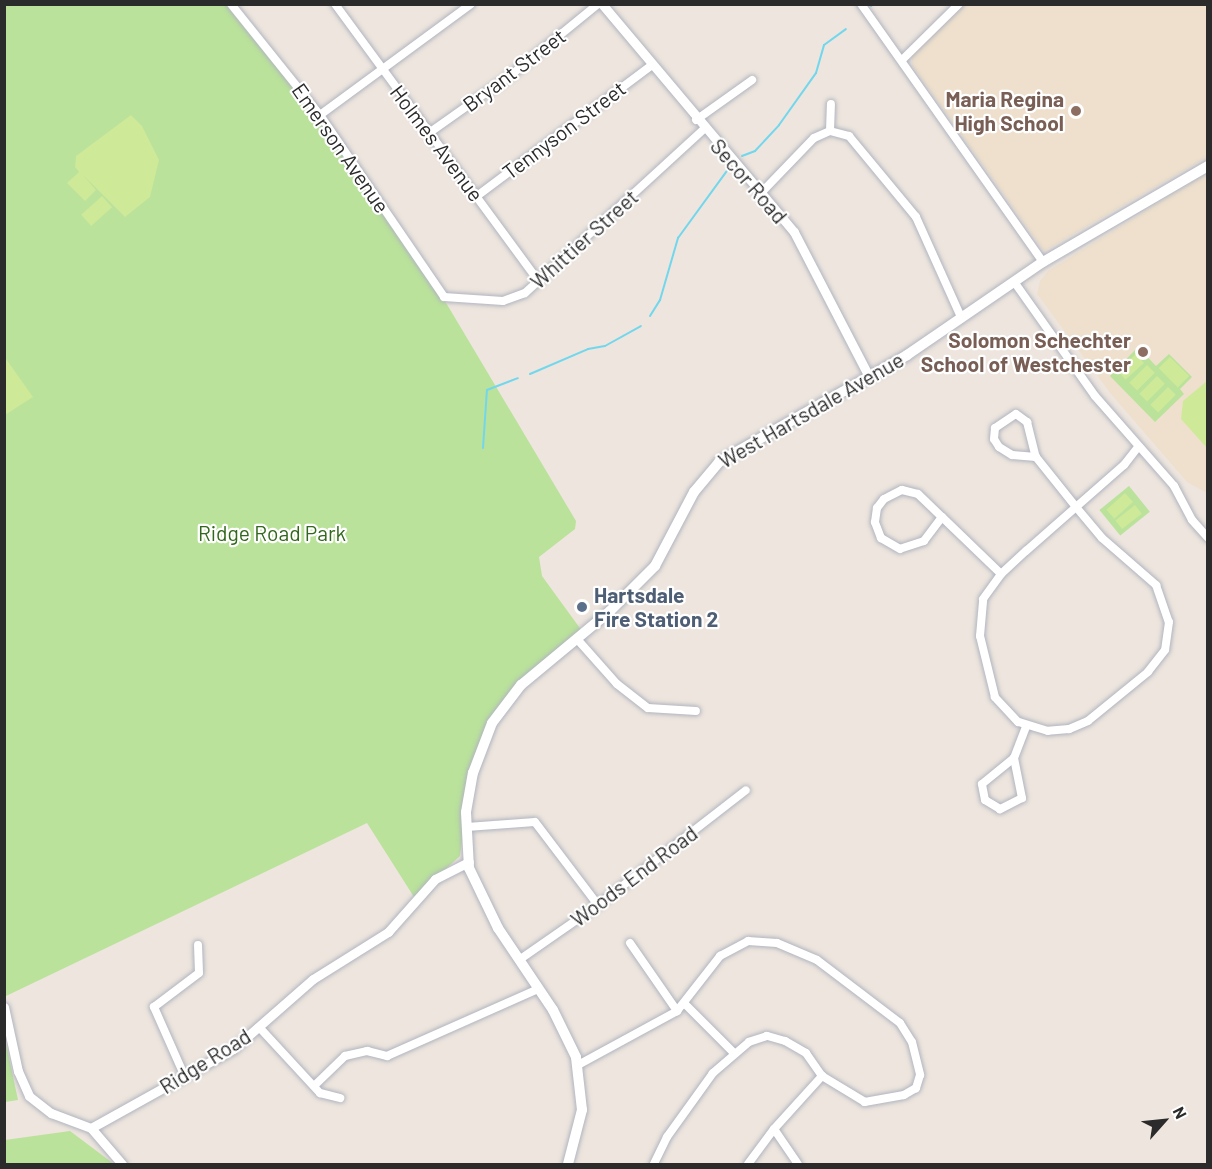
<!DOCTYPE html>
<html>
<head>
<meta charset="utf-8">
<style>
	body { margin:0 }
	#map { position:relative; width:1212px; height:1169px; overflow:hidden; background:#ede5de; font-family:Barlow,sans-serif }
	div>[style] { position:absolute }
	[style*='--x'] { left:calc(var(--x)*1px); top:calc(var(--y)*1px); width:calc(var(--w)*1px); rotate:calc(var(--a)*1deg) }
	.education>* { inset:0; background:#eee0cd }
	.green>* { inset:0; background:#bae29b; transform-origin:0 0 }
	.pitch>* { inset:0; background:#cee997; transform-origin:0 0 }
	.stream>* { height:2px; margin:-1px; padding:0 1px; transform-origin:1px; border-radius:1px; background:#72d7ed }
	.roads { filter:drop-shadow(0 0 2px #b1b5bf) drop-shadow(0 0 2px #b1b5bf) }
	.minor>* { height:8px; margin:-4px; padding:0 4px; transform-origin:4px; border-radius:4px; background:#fff }
	.tertiary>* { height:9px; margin:-4.5px; padding:0 4.5px; transform-origin:4.5px; border-radius:4.5px; background:#fff }
	.secondary>* { height:10px; margin:-5px; padding:0 5px; transform-origin:5px; border-radius:5px; background:#fff }
	.dots>* { width:16px; height:16px; translate:-50% -50%; box-sizing:border-box; border:3px solid #fff; border-radius:50% }
	span { translate:-50% -50%; white-space:nowrap; text-align:center; line-height:1.15; -webkit-text-stroke:4.5px #fff; paint-order:stroke }
	.street-label { font-size:21px; color:#2b2b2b }
	.education-label { font-size:21px; color:#785e54; font-weight:700 }
	.right { translate:-100% -50%; text-align:right }
	.park-label { font-size:21px; color:#32681b }
	.service-label { font-size:21px; color:#4e5e75; font-weight:700 }
	.left { translate:0 -50%; text-align:left }
	.frame { position:absolute; inset:0; border:6px solid #2b2b2b; pointer-events:none }
	.north { position:absolute; left:1134px; top:1091px; width:60px; height:60px; -webkit-text-stroke:4px #fff; paint-order:stroke; rotate:63deg; font-size:16px; font-weight:700; line-height:24px; text-align:center; color:#2b2b2b }
	.north::after { content:''; display:block; margin:auto; width:21px; height:27px; background:#2b2b2b; clip-path:polygon(50% 0,100% 100%,50% 72%,0 100%) }
</style>
</head>
<body>
<div id="map">
	<div class="education">
		<i style="clip-path:polygon(965px 5px,1207px 5px,1207px 157px,1044px 251px,912px 65px,912px 55px)"></i>
		<i style="clip-path:polygon(1207px 173px,1207px 493px,1187px 482px,1111px 394px,1037px 294px,1040px 281px,1048px 271px)"></i>
	</div>
	<div class="green">
		<i style="clip-path:polygon(4px 5px,226px 5px,322px 123px,439px 291px,576px 521px,575px 529px,539px 557px,542px 576px,582px 631px,489px 723px,472px 762px,460px 856px,414px 897px,367px 823px,6px 996px)"></i>
		<i style="clip-path:polygon(1138px 347px,1156px 366px,1169px 354px,1192px 377px,1180px 389px,1184px 394px,1155px 422px,1110px 376px)"></i>
		<i style="left:1129px;top:486px;width:33px;height:38px;rotate:51deg"></i>
		<i style="clip-path:polygon(4px 1034px,18px 1100px,5px 1102px,4px 1102px)"></i>
		<i style="clip-path:polygon(70px 1131px,114px 1164px,5px 1164px,5px 1140px)"></i>
	</div>
	<div class="pitch">
		<i style="clip-path:polygon(131px 115px,142px 126px,159px 160px,150px 197px,125px 217px,83px 175px,96px 190px,85px 201px,67px 183px,79px 172px,75px 167px,76px 156px)"></i>
		<i style="left:102px;top:196px;width:15px;height:28px;rotate:48deg"></i>
		<i style="left:1136px;top:354px;width:12px;height:25px;rotate:48deg"></i>
		<i style="clip-path:polygon(4px 356px,33px 397px,5px 415px,4px 415px)"></i>
		<i style="left:1170px;top:357px;width:27px;height:16px;rotate:45deg"></i>
		<i style="left:1147px;top:365px;width:11px;height:25px;rotate:45deg"></i>
		<i style="left:1157px;top:376px;width:11px;height:25px;rotate:45deg"></i>
		<i style="clip-path:polygon(1207px 381px,1207px 448px,1181px 419px,1183px 401px)"></i>
		<i style="left:1168px;top:387px;width:11px;height:25px;rotate:45deg"></i>
		<i style="left:1125px;top:493px;width:12px;height:25px;rotate:48deg"></i>
		<i style="left:1135px;top:505px;width:11px;height:25px;rotate:52deg"></i>
	</div>
	<div class="stream">
		<i style="--x:871;--y:6;--w:3;--a:-45"></i>
		<i style="--x:742;--y:156;--w:14;--a:-21"></i>
		<i style="--x:755;--y:151;--w:35;--a:-47"></i>
		<i style="--x:779;--y:125;--w:64;--a:-54.6"></i>
		<i style="--x:816;--y:73;--w:29;--a:-74"></i>
		<i style="--x:824;--y:45;--w:27;--a:-36"></i>
		<i style="--x:650;--y:316;--w:19;--a:-58"></i>
		<i style="--x:660;--y:300;--w:65;--a:-73.8"></i>
		<i style="--x:678;--y:238;--w:87;--a:-53.9"></i>
		<i style="--x:530;--y:374;--w:63;--a:-23.3"></i>
		<i style="--x:588;--y:349;--w:17;--a:-10"></i>
		<i style="--x:605;--y:346;--w:41;--a:-29.1"></i>
		<i style="--x:483;--y:448;--w:58;--a:-86.1"></i>
		<i style="--x:487;--y:390;--w:33;--a:-21"></i>
	</div>
	<div class="roads">
		<div class="minor">
			<i style="--x:231;--y:4;--w:142;--a:51.3"></i>
			<i style="--x:320;--y:115;--w:220;--a:55.7"></i>
			<i style="--x:444;--y:297;--w:59;--a:3.9"></i>
			<i style="--x:503;--y:301;--w:23;--a:-20"></i>
			<i style="--x:525;--y:293;--w:243;--a:-42.5"></i>
			<i style="--x:335;--y:4;--w:345;--a:53.7"></i>
			<i style="--x:861;--y:4;--w:316;--a:54.8"></i>
			<i style="--x:902;--y:60;--w:80;--a:-44.5"></i>
			<i style="--x:320;--y:115;--w:187;--a:-36.3"></i>
			<i style="--x:696;--y:120;--w:69;--a:-35.5"></i>
			<i style="--x:830;--y:131;--w:27;--a:-88"></i>
			<i style="--x:429;--y:133;--w:100;--a:-35.3"></i>
			<i style="--x:511;--y:75;--w:112;--a:-39.2"></i>
			<i style="--x:761;--y:193;--w:76;--a:-46.1"></i>
			<i style="--x:814;--y:138;--w:17;--a:-24"></i>
			<i style="--x:830;--y:131;--w:20;--a:15"></i>
			<i style="--x:849;--y:136;--w:105;--a:50.4"></i>
			<i style="--x:916;--y:217;--w:110;--a:65.8"></i>
			<i style="--x:477;--y:196;--w:219;--a:-36.8"></i>
			<i style="--x:1015;--y:283;--w:138;--a:54.7"></i>
			<i style="--x:1095;--y:396;--w:120;--a:48.7"></i>
			<i style="--x:1174;--y:486;--w:38;--a:62"></i>
			<i style="--x:1192;--y:520;--w:24;--a:48"></i>
			<i style="--x:1016;--y:414;--w:14;--a:36"></i>
			<i style="--x:1027;--y:422;--w:36;--a:76"></i>
			<i style="--x:1036;--y:457;--w:24;--a:-175"></i>
			<i style="--x:1012;--y:455;--w:15;--a:-148"></i>
			<i style="--x:999;--y:447;--w:9;--a:-122"></i>
			<i style="--x:994;--y:439;--w:11;--a:-85"></i>
			<i style="--x:995;--y:428;--w:25;--a:-34"></i>
			<i style="--x:1036;--y:457;--w:64;--a:51.3"></i>
			<i style="--x:1076;--y:507;--w:40;--a:50"></i>
			<i style="--x:1102;--y:538;--w:72;--a:41"></i>
			<i style="--x:1156;--y:585;--w:39;--a:71"></i>
			<i style="--x:1169;--y:622;--w:28;--a:98"></i>
			<i style="--x:1165;--y:650;--w:28;--a:128"></i>
			<i style="--x:1148;--y:672;--w:77;--a:140.8"></i>
			<i style="--x:1088;--y:721;--w:21;--a:157"></i>
			<i style="--x:1069;--y:729;--w:21;--a:175"></i>
			<i style="--x:1048;--y:731;--w:31;--a:-163"></i>
			<i style="--x:1018;--y:722;--w:34;--a:-133"></i>
			<i style="--x:995;--y:697;--w:63;--a:-103.8"></i>
			<i style="--x:980;--y:636;--w:37;--a:-85"></i>
			<i style="--x:983;--y:599;--w:31;--a:-54"></i>
			<i style="--x:1001;--y:574;--w:34;--a:-43"></i>
			<i style="--x:1026;--y:551;--w:67;--a:-41.3"></i>
			<i style="--x:1076;--y:507;--w:64;--a:-41.2"></i>
			<i style="--x:1124;--y:465;--w:23;--a:-52"></i>
			<i style="--x:902;--y:490;--w:16;--a:14"></i>
			<i style="--x:918;--y:494;--w:33;--a:44"></i>
			<i style="--x:942;--y:517;--w:30;--a:127"></i>
			<i style="--x:924;--y:541;--w:25;--a:162"></i>
			<i style="--x:900;--y:549;--w:22;--a:-150"></i>
			<i style="--x:881;--y:538;--w:17;--a:-111"></i>
			<i style="--x:875;--y:522;--w:14;--a:-82"></i>
			<i style="--x:877;--y:508;--w:11;--a:-52"></i>
			<i style="--x:884;--y:499;--w:20;--a:-27"></i>
			<i style="--x:942;--y:517;--w:82;--a:44"></i>
			<i style="--x:577;--y:639;--w:60;--a:48.4"></i>
			<i style="--x:617;--y:684;--w:39;--a:38"></i>
			<i style="--x:648;--y:708;--w:48;--a:3.6"></i>
			<i style="--x:1014;--y:758;--w:41;--a:78.7"></i>
			<i style="--x:1022;--y:798;--w:25;--a:153"></i>
			<i style="--x:1000;--y:809;--w:17;--a:-149"></i>
			<i style="--x:985;--y:800;--w:16;--a:-101"></i>
			<i style="--x:982;--y:784;--w:41;--a:-39.1"></i>
			<i style="--x:1014;--y:758;--w:34;--a:-69"></i>
			<i style="--x:467;--y:827;--w:68;--a:-4.2"></i>
			<i style="--x:535;--y:822;--w:104;--a:52.8"></i>
			<i style="--x:630;--y:943;--w:83;--a:55.3"></i>
			<i style="--x:519;--y:960;--w:96;--a:-34.8"></i>
			<i style="--x:598;--y:905;--w:187;--a:-37.8"></i>
			<i style="--x:685;--y:1004;--w:68;--a:45"></i>
			<i style="--x:259;--y:1027;--w:90;--a:47.3"></i>
			<i style="--x:320;--y:1093;--w:21;--a:14"></i>
			<i style="--x:578;--y:1065;--w:113;--a:-28.6"></i>
			<i style="--x:677;--y:1011;--w:70;--a:-52"></i>
			<i style="--x:720;--y:956;--w:32;--a:-28"></i>
			<i style="--x:748;--y:941;--w:29;--a:4"></i>
			<i style="--x:777;--y:943;--w:43;--a:23"></i>
			<i style="--x:817;--y:960;--w:104;--a:37.2"></i>
			<i style="--x:900;--y:1023;--w:22;--a:58"></i>
			<i style="--x:912;--y:1042;--w:34;--a:76"></i>
			<i style="--x:920;--y:1075;--w:14;--a:107"></i>
			<i style="--x:916;--y:1088;--w:14;--a:150"></i>
			<i style="--x:904;--y:1095;--w:40;--a:170"></i>
			<i style="--x:865;--y:1102;--w:50;--a:-148.8"></i>
			<i style="--x:822;--y:1076;--w:28;--a:-125"></i>
			<i style="--x:806;--y:1053;--w:24;--a:-150"></i>
			<i style="--x:785;--y:1041;--w:19;--a:-164"></i>
			<i style="--x:767;--y:1036;--w:19;--a:162"></i>
			<i style="--x:749;--y:1042;--w:48;--a:139.3"></i>
			<i style="--x:713;--y:1073;--w:79;--a:125.7"></i>
			<i style="--x:667;--y:1137;--w:30;--a:116"></i>
			<i style="--x:185;--y:1077;--w:77;--a:-113.9"></i>
			<i style="--x:154;--y:1007;--w:56;--a:-37.1"></i>
			<i style="--x:199;--y:973;--w:28;--a:-92"></i>
			<i style="--x:314;--y:1086;--w:43;--a:-44.1"></i>
			<i style="--x:345;--y:1056;--w:23;--a:-13"></i>
			<i style="--x:367;--y:1051;--w:21;--a:14"></i>
			<i style="--x:387;--y:1056;--w:165;--a:-23.9"></i>
			<i style="--x:774;--y:1129;--w:42;--a:55.6"></i>
			<i style="--x:748;--y:1164;--w:44;--a:-53.4"></i>
			<i style="--x:774;--y:1129;--w:72;--a:-47.8"></i>
		</div>
		<div class="tertiary">
			<i style="--x:602;--y:4;--w:298;--a:49.9"></i>
			<i style="--x:794;--y:232;--w:161;--a:62.6"></i>
			<i style="--x:4;--y:1007;--w:66;--a:77.7"></i>
			<i style="--x:18;--y:1071;--w:27;--a:66"></i>
			<i style="--x:29;--y:1096;--w:28;--a:38"></i>
			<i style="--x:51;--y:1113;--w:43;--a:20.6"></i>
			<i style="--x:91;--y:1128;--w:162;--a:-29.1"></i>
			<i style="--x:233;--y:1049;--w:106;--a:-41.2"></i>
			<i style="--x:313;--y:979;--w:89;--a:-32.1"></i>
			<i style="--x:388;--y:932;--w:71;--a:-48.4"></i>
			<i style="--x:435;--y:879;--w:38;--a:-27"></i>
			<i style="--x:91;--y:1128;--w:48;--a:49.3"></i>
		</div>
		<div class="secondary">
			<i style="--x:568;--y:1164;--w:56;--a:-75.5"></i>
			<i style="--x:582;--y:1110;--w:53;--a:-96.5"></i>
			<i style="--x:576;--y:1057;--w:52;--a:-116.1"></i>
			<i style="--x:553;--y:1010;--w:99;--a:-123.9"></i>
			<i style="--x:498;--y:928;--w:67;--a:-115.8"></i>
			<i style="--x:469;--y:868;--w:56;--a:-93.1"></i>
			<i style="--x:466;--y:812;--w:40;--a:-80"></i>
			<i style="--x:473;--y:773;--w:53;--a:-69.2"></i>
			<i style="--x:492;--y:723;--w:48;--a:-52.7"></i>
			<i style="--x:521;--y:685;--w:116;--a:-39.7"></i>
			<i style="--x:610;--y:611;--w:64;--a:-45"></i>
			<i style="--x:655;--y:566;--w:84;--a:-62.2"></i>
			<i style="--x:694;--y:492;--w:39;--a:-50"></i>
			<i style="--x:719;--y:462;--w:216;--a:-29.6"></i>
			<i style="--x:907;--y:355;--w:165;--a:-34.4"></i>
			<i style="--x:1043;--y:262;--w:191;--a:-30.2"></i>
		</div>
	</div>
	<div class="dots">
		<i style="left:1076px;top:111px;background:#8d6e63"></i>
		<i style="left:1143px;top:352px;background:#8d6e63"></i>
		<i style="left:582px;top:607px;background:#5c6f8a"></i>
	</div>
	<div class="street-label">
		<span style="left:514px;top:70px;rotate:-37deg">Bryant Street</span>
		<span style="left:564px;top:130px;rotate:-37deg">Tennyson Street</span>
		<span style="left:437px;top:143px;rotate:53deg">Holmes Avenue</span>
		<span style="left:341px;top:148px;rotate:55deg">Emerson Avenue</span>
		<span style="left:749px;top:181px;rotate:49deg">Secor Road</span>
		<span style="left:584px;top:239px;rotate:-42deg">Whittier Street</span>
		<span style="left:811px;top:410px;rotate:-30deg">West Hartsdale Avenue</span>
		<span style="left:634px;top:876px;rotate:-37deg">Woods End Road</span>
		<span style="left:205px;top:1061px;rotate:-32deg">Ridge Road</span>
	</div>
	<div class="education-label">
		<span class="right" style="left:1064px;top:111px">Maria Regina<br>High School</span>
		<span class="right" style="left:1131px;top:352px">Solomon Schechter<br>School of Westchester</span>
	</div>
	<div class="park-label">
		<span style="left:272px;top:533px">Ridge Road Park</span>
	</div>
	<div class="service-label">
		<span class="left" style="left:594px;top:607px">Hartsdale<br>Fire Station 2</span>
	</div>
	<div class="frame"></div>
	<div class="north">N</div>
</div>
</body>
</html>
